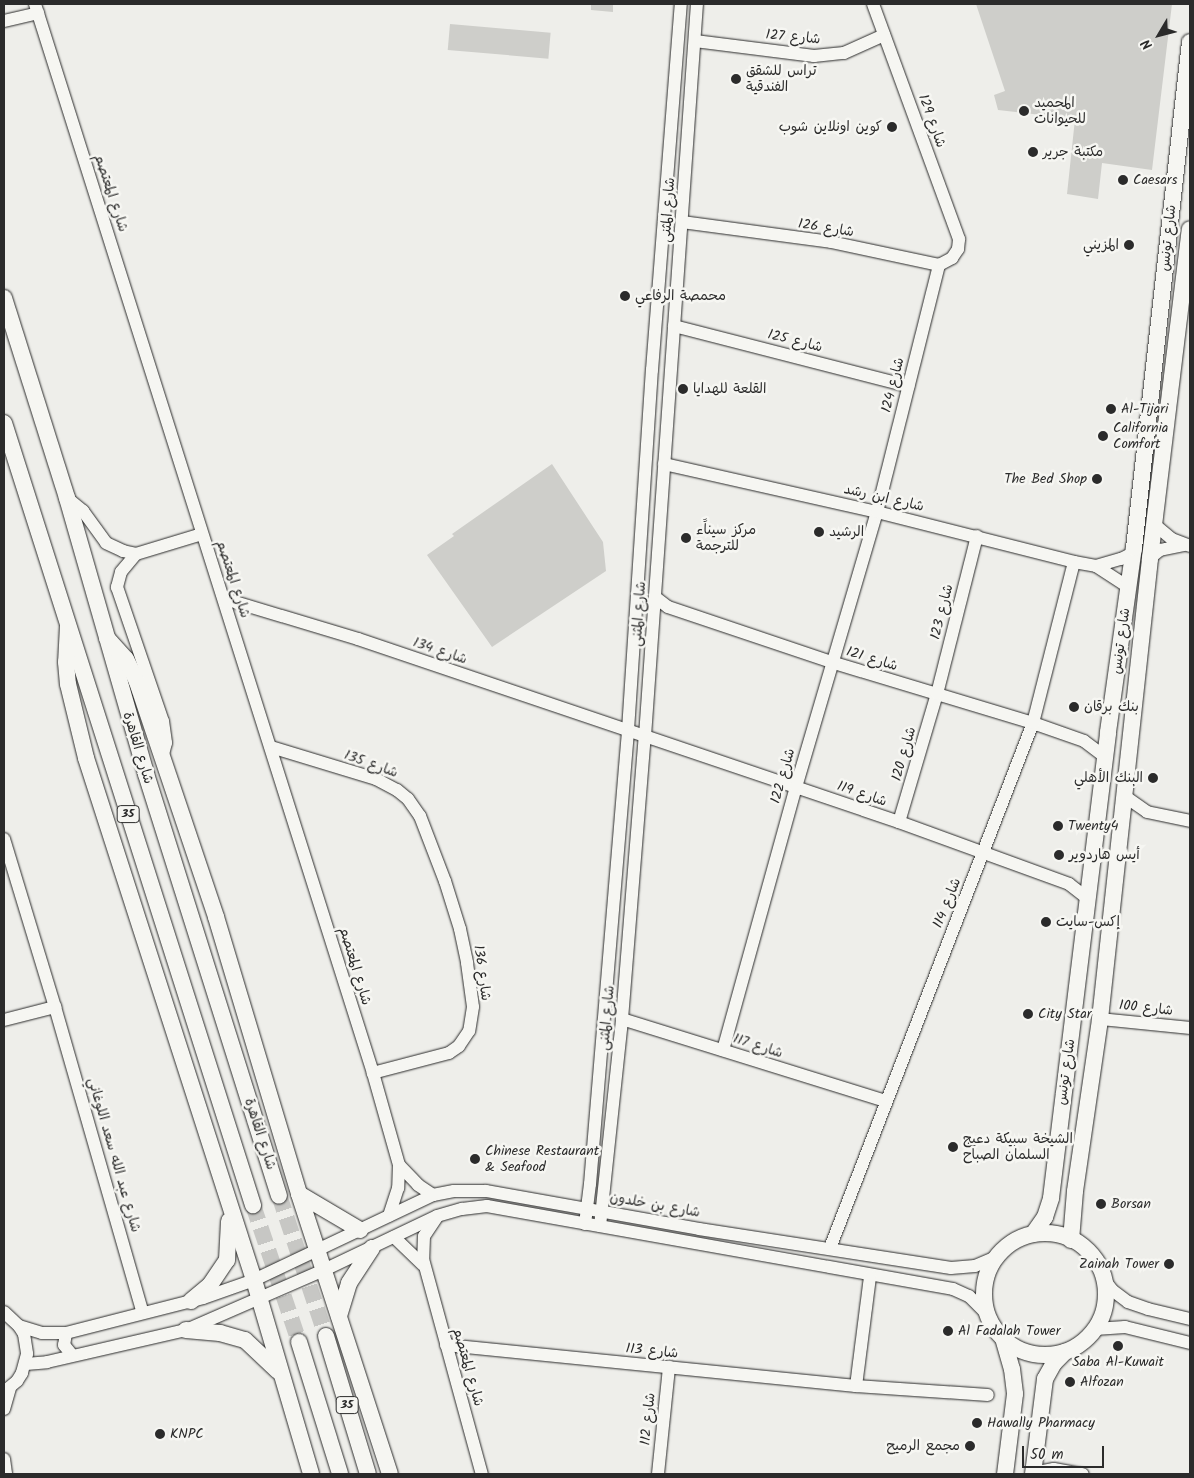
<!DOCTYPE html>
<html>
<head>
<meta charset="utf-8">
<style>
	body { margin:0 }
	#map { position:relative; width:1194px; height:1478px; overflow:hidden; background:#eeeeea; font-family:Kalam,"Playpen Sans Arabic",sans-serif }
	div>[style] { position:absolute }
	[style*='--x'] { left:calc(var(--x)*1px); top:calc(var(--y)*1px); width:calc(var(--w)*1px); rotate:calc(var(--a)*1deg) }
	.green>* { inset:0; background:#cececa; transform-origin:0 0 }
	.major-tunnel>* { height:16px; margin-top:-8px; transform-origin:0; background:repeating-linear-gradient(90deg,#c7c7c4 0 16px,transparent 0 24px) }
	.roads { filter:drop-shadow(0 0 1px #2b2b2b) drop-shadow(0 0 1px #2b2b2b) }
	.minor>* { height:12px; margin:-6px; padding:0 6px; transform-origin:6px; border-radius:6px; background:#f6f6f2 }
	.major>* { height:16px; margin:-8px; padding:0 8px; transform-origin:8px; border-radius:8px; background:#f6f6f2 }
	.major>.ring { margin:-8px; padding:0; box-sizing:content-box; background:none; border:16px solid #f6f6f2; border-radius:50% }
	.dots>* { width:14px; height:14px; translate:-50% -50%; box-sizing:border-box; border:2px solid #f6f6f2; border-radius:50% }
	span { translate:-50% -50%; white-space:nowrap; text-align:center; line-height:1.15; -webkit-text-stroke:5px #f6f6f2; paint-order:stroke }
	.shield-label span { padding:1px 4px; background:#f6f6f2; border:1px solid; border-radius:4px; -webkit-text-stroke-width:0 }
	.shield-label { font-size:12px; color:#2b2b2b; font-weight:700 }
	.street-label { font-size:14px; color:#2b2b2b }
	.poi-label { font-size:14px; color:#2b2b2b }
	.left { translate:0 -50%; text-align:left }
	.right { translate:-100% -50%; text-align:right }
	.frame { position:absolute; inset:0; border:5px solid #2b2b2b; pointer-events:none }
	.north { position:absolute; left:1134px; top:10px; width:50px; height:50px; -webkit-text-stroke:4px #f6f6f2; paint-order:stroke; rotate:233deg; font-size:14px; font-weight:700; line-height:20px; text-align:center; color:#2b2b2b }
	.north::after { content:''; display:block; margin:auto; width:18px; height:22px; background:#2b2b2b; clip-path:polygon(50% 0,100% 100%,50% 72%,0 100%) }
	.scale { position:absolute; left:1022px; top:1446px; width:82px; height:22px; box-sizing:border-box; border:2px solid #2b2b2b; border-top:0; padding-left:6px; font-size:15px; line-height:18px; white-space:nowrap; color:#2b2b2b; -webkit-text-stroke:4px #f6f6f2; paint-order:stroke }
</style>
</head>
<body>
<div id="map">
	<div class="green">
		<i style="clip-path:polygon(586px 4px,613px 4px,613px 12px,591px 10px,591px 5px)"></i>
		<i style="clip-path:polygon(976px 4px,1172px 4px,1152px 170px,1102px 163px,1098px 199px,1067px 194px,1075px 119px,998px 110px,994px 95px,1005px 91px)"></i>
		<i style="left:450px;top:24px;width:101px;height:26px;rotate:5deg"></i>
		<i style="clip-path:polygon(552px 464px,603px 542px,606px 571px,492px 647px,427px 555px,454px 536px,452px 534px)"></i>
	</div>
	<div class="major-tunnel">
		<i style="--x:279;--y:1195;--w:149;--a:71.6"></i>
		<i style="--x:253;--y:1205;--w:145;--a:71.4"></i>
	</div>
	<div class="roads">
		<div class="minor">
			<i style="--x:35;--y:4;--w:1121;--a:72.45"></i>
			<i style="--x:373;--y:1073;--w:96;--a:74.2"></i>
			<i style="--x:399;--y:1165;--w:23;--a:92"></i>
			<i style="--x:398;--y:1188;--w:29;--a:108"></i>
			<i style="--x:4;--y:21;--w:35;--a:-13"></i>
			<i style="--x:695;--y:41;--w:120;--a:7.2"></i>
			<i style="--x:814;--y:56;--w:30;--a:-6"></i>
			<i style="--x:844;--y:53;--w:44;--a:-24.2"></i>
			<i style="--x:682;--y:222;--w:150;--a:7.6"></i>
			<i style="--x:831;--y:242;--w:110;--a:12"></i>
			<i style="--x:939;--y:265;--w:15;--a:-28"></i>
			<i style="--x:952;--y:258;--w:11;--a:-56"></i>
			<i style="--x:958;--y:249;--w:10;--a:-84"></i>
			<i style="--x:959;--y:239;--w:250;--a:-110.1"></i>
			<i style="--x:674;--y:326;--w:242;--a:14.4"></i>
			<i style="--x:664;--y:464;--w:218;--a:12.7"></i>
			<i style="--x:877;--y:512;--w:203;--a:14.2"></i>
			<i style="--x:1074;--y:562;--w:22;--a:10"></i>
			<i style="--x:1096;--y:566;--w:38;--a:33"></i>
			<i style="--x:67;--y:498;--w:21;--a:39"></i>
			<i style="--x:83;--y:511;--w:39;--a:54"></i>
			<i style="--x:106;--y:543;--w:19;--a:25"></i>
			<i style="--x:123;--y:551;--w:13;--a:13"></i>
			<i style="--x:136;--y:554;--w:69;--a:-16.9"></i>
			<i style="--x:1154;--y:524;--w:23;--a:40"></i>
			<i style="--x:1172;--y:539;--w:19;--a:21"></i>
			<i style="--x:136;--y:554;--w:23;--a:130"></i>
			<i style="--x:121;--y:572;--w:16;--a:105"></i>
			<i style="--x:117;--y:587;--w:142;--a:71.1"></i>
			<i style="--x:163;--y:721;--w:22;--a:82"></i>
			<i style="--x:166;--y:743;--w:16;--a:105"></i>
			<i style="--x:1150;--y:558;--w:13;--a:-39"></i>
			<i style="--x:1160;--y:550;--w:25;--a:-12"></i>
			<i style="--x:1096;--y:566;--w:26;--a:-16"></i>
			<i style="--x:1121;--y:559;--w:13;--a:-27"></i>
			<i style="--x:655;--y:597;--w:16;--a:38"></i>
			<i style="--x:668;--y:607;--w:172;--a:18.6"></i>
			<i style="--x:831;--y:662;--w:211;--a:16.8"></i>
			<i style="--x:1033;--y:723;--w:54;--a:19.4"></i>
			<i style="--x:1084;--y:741;--w:26;--a:37"></i>
			<i style="--x:225;--y:599;--w:139;--a:16.7"></i>
			<i style="--x:358;--y:639;--w:571;--a:18.69"></i>
			<i style="--x:899;--y:822;--w:181;--a:20"></i>
			<i style="--x:1069;--y:884;--w:24;--a:38"></i>
			<i style="--x:271;--y:747;--w:110;--a:16.9"></i>
			<i style="--x:376;--y:779;--w:24;--a:28"></i>
			<i style="--x:397;--y:790;--w:14;--a:39"></i>
			<i style="--x:408;--y:799;--w:21;--a:55"></i>
			<i style="--x:420;--y:816;--w:70;--a:69"></i>
			<i style="--x:445;--y:881;--w:50;--a:72.6"></i>
			<i style="--x:460;--y:929;--w:35;--a:78"></i>
			<i style="--x:467;--y:963;--w:44;--a:82.2"></i>
			<i style="--x:473;--y:1007;--w:24;--a:99"></i>
			<i style="--x:469;--y:1031;--w:18;--a:124"></i>
			<i style="--x:459;--y:1046;--w:12;--a:145"></i>
			<i style="--x:449;--y:1053;--w:79;--a:165.3"></i>
			<i style="--x:1123;--y:795;--w:29;--a:35"></i>
			<i style="--x:1147;--y:812;--w:44;--a:11.8"></i>
			<i style="--x:899;--y:822;--w:134;--a:-73.5"></i>
			<i style="--x:937;--y:694;--w:163;--a:-75.8"></i>
			<i style="--x:4;--y:839;--w:176;--a:73.1"></i>
			<i style="--x:55;--y:1007;--w:318;--a:74"></i>
			<i style="--x:622;--y:1019;--w:275;--a:17.3"></i>
			<i style="--x:1100;--y:1019;--w:90;--a:5.7"></i>
			<i style="--x:4;--y:1020;--w:53;--a:-14.3"></i>
			<i style="--x:723;--y:1050;--w:273;--a:-74.5"></i>
			<i style="--x:796;--y:787;--w:287;--a:-73.6"></i>
			<i style="--x:877;--y:512;--w:255;--a:-75.9"></i>
			<i style="--x:399;--y:1165;--w:28;--a:46"></i>
			<i style="--x:418;--y:1185;--w:18;--a:34"></i>
			<i style="--x:437;--y:1217;--w:23;--a:124"></i>
			<i style="--x:424;--y:1236;--w:23;--a:92"></i>
			<i style="--x:423;--y:1259;--w:223;--a:74.7"></i>
			<i style="--x:585;--y:1224;--w:40;--a:-82.9"></i>
			<i style="--x:590;--y:1184;--w:456;--a:-85.2"></i>
			<i style="--x:628;--y:730;--w:361;--a:-86.2"></i>
			<i style="--x:652;--y:370;--w:367;--a:-85.5"></i>
			<i style="--x:600;--y:1226;--w:208;--a:-83.9"></i>
			<i style="--x:622;--y:1019;--w:284;--a:-85.4"></i>
			<i style="--x:645;--y:736;--w:734;--a:-85.94"></i>
			<i style="--x:394;--y:1237;--w:40;--a:44"></i>
			<i style="--x:830;--y:1248;--w:563;--a:-68.86"></i>
			<i style="--x:1033;--y:723;--w:166;--a:-75.7"></i>
			<i style="--x:1103;--y:1278;--w:15;--a:53"></i>
			<i style="--x:1112;--y:1290;--w:20;--a:37"></i>
			<i style="--x:1128;--y:1302;--w:21;--a:19"></i>
			<i style="--x:1148;--y:1309;--w:43;--a:13.4"></i>
			<i style="--x:4;--y:1312;--w:21;--a:43"></i>
			<i style="--x:19;--y:1326;--w:9;--a:58"></i>
			<i style="--x:24;--y:1334;--w:20;--a:81"></i>
			<i style="--x:27;--y:1354;--w:20;--a:105"></i>
			<i style="--x:22;--y:1373;--w:9;--a:122"></i>
			<i style="--x:17;--y:1381;--w:17;--a:140"></i>
			<i style="--x:19;--y:1326;--w:24;--a:17"></i>
			<i style="--x:42;--y:1333;--w:24;--a:0"></i>
			<i style="--x:66;--y:1333;--w:141;--a:-14.3"></i>
			<i style="--x:203;--y:1298;--w:54;--a:-19.4"></i>
			<i style="--x:254;--y:1280;--w:198;--a:-25.4"></i>
			<i style="--x:433;--y:1195;--w:21;--a:-11"></i>
			<i style="--x:454;--y:1191;--w:32;--a:0"></i>
			<i style="--x:486;--y:1191;--w:216;--a:10.1"></i>
			<i style="--x:699;--y:1229;--w:255;--a:8.8"></i>
			<i style="--x:951;--y:1268;--w:24;--a:-5"></i>
			<i style="--x:975;--y:1266;--w:23;--a:-23"></i>
			<i style="--x:1095;--y:1329;--w:30;--a:-4"></i>
			<i style="--x:1125;--y:1327;--w:67;--a:13.8"></i>
			<i style="--x:66;--y:1333;--w:12;--a:99"></i>
			<i style="--x:64;--y:1345;--w:13;--a:51"></i>
			<i style="--x:446;--y:1345;--w:412;--a:5.7"></i>
			<i style="--x:856;--y:1386;--w:132;--a:3.9"></i>
			<i style="--x:26;--y:1364;--w:21;--a:-5"></i>
			<i style="--x:47;--y:1362;--w:143;--a:-13"></i>
			<i style="--x:186;--y:1330;--w:150;--a:-23.5"></i>
			<i style="--x:324;--y:1270;--w:125;--a:-25.5"></i>
			<i style="--x:437;--y:1216;--w:26;--a:-16"></i>
			<i style="--x:462;--y:1209;--w:25;--a:-7"></i>
			<i style="--x:487;--y:1206;--w:473;--a:10.1"></i>
			<i style="--x:953;--y:1289;--w:17;--a:24"></i>
			<i style="--x:969;--y:1296;--w:25;--a:45"></i>
			<i style="--x:856;--y:1386;--w:111;--a:-82.7"></i>
			<i style="--x:4;--y:1409;--w:22;--a:-74"></i>
			<i style="--x:4;--y:1459;--w:15;--a:82"></i>
			<i style="--x:1033;--y:1473;--w:21;--a:-11"></i>
			<i style="--x:1054;--y:1469;--w:29;--a:10"></i>
			<i style="--x:658;--y:1474;--w:108;--a:-84.1"></i>
		</div>
		<div class="major">
			<i style="--x:4;--y:298;--w:210;--a:72.5"></i>
			<i style="--x:67;--y:498;--w:287;--a:74"></i>
			<i style="--x:146;--y:774;--w:442;--a:72.5"></i>
			<i style="--x:4;--y:423;--w:821;--a:72.34"></i>
			<i style="--x:68;--y:626;--w:36;--a:93"></i>
			<i style="--x:66;--y:662;--w:22;--a:85"></i>
			<i style="--x:68;--y:684;--w:76;--a:76.3"></i>
			<i style="--x:86;--y:758;--w:548;--a:72.16"></i>
			<i style="--x:254;--y:1280;--w:202;--a:73.6"></i>
			<i style="--x:107;--y:638;--w:28;--a:48"></i>
			<i style="--x:126;--y:659;--w:25;--a:64"></i>
			<i style="--x:137;--y:682;--w:248;--a:71.4"></i>
			<i style="--x:216;--y:917;--w:289;--a:73.3"></i>
			<i style="--x:299;--y:1194;--w:294;--a:72"></i>
			<i style="--x:299;--y:1194;--w:71;--a:30.5"></i>
			<i class="ring" style="left:984px;top:1233px;width:106px;height:106px"></i>
			<i style="--x:1033;--y:1234;--w:21;--a:-55"></i>
			<i style="--x:1045;--y:1217;--w:20;--a:-72"></i>
			<i style="--x:1051;--y:1198;--w:469;--a:-83"></i>
			<i style="--x:1108;--y:732;--w:186;--a:-82"></i>
			<i style="--x:1134;--y:548;--w:509;--a:-83.68"></i>
			<i style="--x:1071;--y:1240;--w:49;--a:-85.3"></i>
			<i style="--x:1075;--y:1191;--w:174;--a:-81.7"></i>
			<i style="--x:1100;--y:1019;--w:464;--a:-83.8"></i>
			<i style="--x:1150;--y:558;--w:331;--a:-83.1"></i>
			<i style="--x:191;--y:1301;--w:25;--a:-40"></i>
			<i style="--x:210;--y:1285;--w:30;--a:-56"></i>
			<i style="--x:227;--y:1260;--w:39;--a:-87"></i>
			<i style="--x:339;--y:1316;--w:34;--a:-73"></i>
			<i style="--x:349;--y:1283;--w:42;--a:-56.7"></i>
			<i style="--x:186;--y:1330;--w:34;--a:5"></i>
			<i style="--x:220;--y:1333;--w:26;--a:16"></i>
			<i style="--x:245;--y:1340;--w:45;--a:43.2"></i>
			<i style="--x:326;--y:1336;--w:144;--a:73.1"></i>
			<i style="--x:1003;--y:1338;--w:32;--a:74"></i>
			<i style="--x:1012;--y:1369;--w:25;--a:83"></i>
			<i style="--x:1015;--y:1394;--w:81;--a:97.1"></i>
			<i style="--x:299;--y:1342;--w:138;--a:72.7"></i>
			<i style="--x:1033;--y:1474;--w:96;--a:-82.8"></i>
			<i style="--x:1045;--y:1379;--w:18;--a:-61"></i>
			<i style="--x:1054;--y:1363;--w:16;--a:-45"></i>
		</div>
	</div>
	<div class="dots">
		<i style="left:736px;top:79px;background:#2b2b2b"></i>
		<i style="left:1024px;top:111px;background:#2b2b2b"></i>
		<i style="left:892px;top:127px;background:#2b2b2b"></i>
		<i style="left:1033px;top:152px;background:#2b2b2b"></i>
		<i style="left:1123px;top:180px;background:#2b2b2b"></i>
		<i style="left:1129px;top:245px;background:#2b2b2b"></i>
		<i style="left:625px;top:296px;background:#2b2b2b"></i>
		<i style="left:683px;top:389px;background:#2b2b2b"></i>
		<i style="left:1111px;top:409px;background:#2b2b2b"></i>
		<i style="left:1103px;top:436px;background:#2b2b2b"></i>
		<i style="left:1097px;top:479px;background:#2b2b2b"></i>
		<i style="left:819px;top:532px;background:#2b2b2b"></i>
		<i style="left:686px;top:538px;background:#2b2b2b"></i>
		<i style="left:1074px;top:707px;background:#2b2b2b"></i>
		<i style="left:1153px;top:778px;background:#2b2b2b"></i>
		<i style="left:1058px;top:826px;background:#2b2b2b"></i>
		<i style="left:1059px;top:855px;background:#2b2b2b"></i>
		<i style="left:1046px;top:922px;background:#2b2b2b"></i>
		<i style="left:1028px;top:1014px;background:#2b2b2b"></i>
		<i style="left:953px;top:1147px;background:#2b2b2b"></i>
		<i style="left:475px;top:1159px;background:#2b2b2b"></i>
		<i style="left:1101px;top:1204px;background:#2b2b2b"></i>
		<i style="left:1169px;top:1264px;background:#2b2b2b"></i>
		<i style="left:948px;top:1331px;background:#2b2b2b"></i>
		<i style="left:1118px;top:1346px;background:#2b2b2b"></i>
		<i style="left:1070px;top:1382px;background:#2b2b2b"></i>
		<i style="left:977px;top:1423px;background:#2b2b2b"></i>
		<i style="left:160px;top:1434px;background:#2b2b2b"></i>
		<i style="left:970px;top:1446px;background:#2b2b2b"></i>
	</div>
	<div class="shield-label">
		<span style="left:128px;top:814px">35</span>
		<span style="left:347px;top:1405px">35</span>
	</div>
	<div class="street-label">
		<span style="left:793px;top:37px;rotate:5deg">شارع 127</span>
		<span style="left:932px;top:121px;rotate:70deg">شارع 129</span>
		<span style="left:111px;top:193px;rotate:72deg">شارع المعتصم</span>
		<span style="left:668px;top:210px;rotate:-86deg">شارع المثنى</span>
		<span style="left:826px;top:228px;rotate:9deg">شارع 126</span>
		<span style="left:1168px;top:238px;rotate:-84deg">شارع تونس</span>
		<span style="left:795px;top:341px;rotate:14deg">شارع 125</span>
		<span style="left:893px;top:385px;rotate:-76deg">شارع 124</span>
		<span style="left:884px;top:498px;rotate:13deg">شارع ابن رشد</span>
		<span style="left:233px;top:579px;rotate:72deg">شارع المعتصم</span>
		<span style="left:942px;top:612px;rotate:-76deg">شارع 123</span>
		<span style="left:639px;top:614px;rotate:-86deg">شارع المثنى</span>
		<span style="left:1121px;top:641px;rotate:-82deg">شارع تونس</span>
		<span style="left:440px;top:651px;rotate:19deg">شارع 134</span>
		<span style="left:872px;top:659px;rotate:17deg">شارع 121</span>
		<span style="left:138px;top:748px;rotate:73deg">شارع القاهرة</span>
		<span style="left:904px;top:754px;rotate:-74deg">شارع 120</span>
		<span style="left:371px;top:764px;rotate:20deg">شارع 135</span>
		<span style="left:783px;top:776px;rotate:-74deg">شارع 122</span>
		<span style="left:862px;top:794px;rotate:19deg">شارع 119</span>
		<span style="left:947px;top:903px;rotate:-68deg">شارع 114</span>
		<span style="left:355px;top:966px;rotate:73deg">شارع المعتصم</span>
		<span style="left:482px;top:973px;rotate:82deg">شارع 136</span>
		<span style="left:1146px;top:1008px;rotate:6deg">شارع 100</span>
		<span style="left:607px;top:1018px;rotate:-85deg">شارع المثنى</span>
		<span style="left:758px;top:1046px;rotate:18deg">شارع 117</span>
		<span style="left:1066px;top:1072px;rotate:-82deg">شارع تونس</span>
		<span style="left:260px;top:1134px;rotate:72deg">شارع القاهرة</span>
		<span style="left:114px;top:1155px;rotate:74deg">شارع عبد الله سعد اللوغاني</span>
		<span style="left:655px;top:1205px;rotate:10deg">شارع بن خلدون</span>
		<span style="left:652px;top:1351px;rotate:6deg">شارع 113</span>
		<span style="left:468px;top:1367px;rotate:74deg">شارع المعتصم</span>
		<span style="left:648px;top:1419px;rotate:-84deg">شارع 112</span>
	</div>
	<div class="poi-label">
		<span class="left" style="left:746px;top:79px">تراس للشقق<br>الفندقية</span>
		<span class="left" style="left:1034px;top:111px">المحميد<br>للحيوانات</span>
		<span class="right" style="left:882px;top:127px">كوين اونلاين شوب</span>
		<span class="left" style="left:1043px;top:152px">مكتبة جرير</span>
		<span class="left" style="left:1133px;top:180px">Caesars</span>
		<span class="right" style="left:1119px;top:245px">المزيني</span>
		<span class="left" style="left:635px;top:296px">محمصة الرفاعي</span>
		<span class="left" style="left:693px;top:389px">القلعة للهدايا</span>
		<span class="left" style="left:1121px;top:409px">Al-Tijari</span>
		<span class="left" style="left:1113px;top:436px">California<br>Comfort</span>
		<span class="right" style="left:1087px;top:479px">The Bed Shop</span>
		<span class="left" style="left:696px;top:538px">مركز سيناًء<br>للترجمة</span>
		<span class="left" style="left:829px;top:532px">الرشيد</span>
		<span class="left" style="left:1084px;top:707px">بنك برقان</span>
		<span class="right" style="left:1143px;top:778px">البنك الأهلي</span>
		<span class="left" style="left:1068px;top:826px">Twenty4</span>
		<span class="left" style="left:1069px;top:855px">أيس هاردوير</span>
		<span class="left" style="left:1056px;top:922px">إكس-سايت</span>
		<span class="left" style="left:1038px;top:1014px">City Star</span>
		<span class="left" style="left:963px;top:1147px">الشيخة سبيكة دعيج<br>السلمان الصباح</span>
		<span class="left" style="left:485px;top:1159px">Chinese Restaurant<br>&amp; Seafood</span>
		<span class="left" style="left:1111px;top:1204px">Borsan</span>
		<span class="right" style="left:1159px;top:1264px">Zainah Tower</span>
		<span class="left" style="left:958px;top:1331px">Al Fadalah Tower</span>
		<span style="left:1118px;top:1362px">Saba Al-Kuwait</span>
		<span class="left" style="left:1080px;top:1382px">Alfozan</span>
		<span class="left" style="left:987px;top:1423px">Hawally Pharmacy</span>
		<span class="left" style="left:170px;top:1434px">KNPC</span>
		<span class="right" style="left:960px;top:1446px">مجمع الرميح</span>
	</div>
	<div class="frame"></div>
	<div class="north">N</div>
	<div class="scale">50 m</div>
</div>
</body>
</html>
